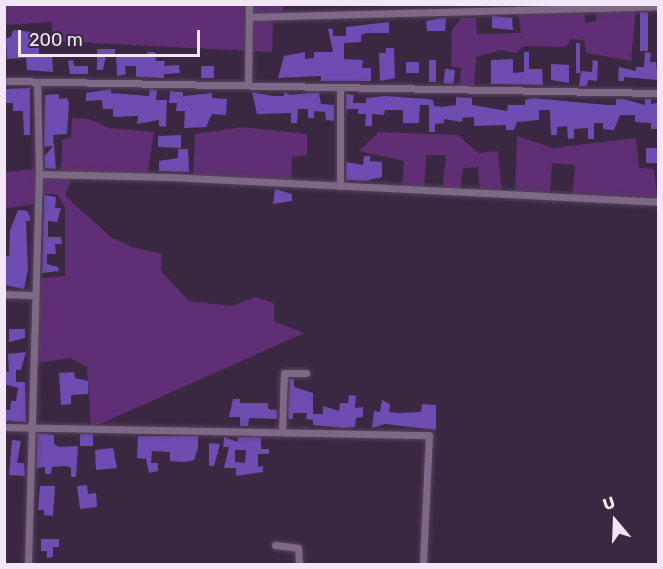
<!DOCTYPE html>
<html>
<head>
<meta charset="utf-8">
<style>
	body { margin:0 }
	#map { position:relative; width:663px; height:569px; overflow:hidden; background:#3a2842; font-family:Rubik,sans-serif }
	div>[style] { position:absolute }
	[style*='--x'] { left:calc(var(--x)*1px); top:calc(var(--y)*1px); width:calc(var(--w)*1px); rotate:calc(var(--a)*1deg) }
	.green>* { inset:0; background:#602e74; transform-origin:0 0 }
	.building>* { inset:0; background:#6e4db2; transform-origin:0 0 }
	.roads { filter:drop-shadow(0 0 2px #53435a) drop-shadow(0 0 2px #53435a) }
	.minor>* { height:7px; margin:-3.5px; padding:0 3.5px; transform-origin:3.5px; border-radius:3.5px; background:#7d6986 }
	span { translate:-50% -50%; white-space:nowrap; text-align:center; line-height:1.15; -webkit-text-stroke:5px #3a2842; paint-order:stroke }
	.frame { position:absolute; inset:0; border:6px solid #f2e6f7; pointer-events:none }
	.north { position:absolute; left:585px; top:491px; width:60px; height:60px; -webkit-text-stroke:4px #3a2842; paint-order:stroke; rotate:341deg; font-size:16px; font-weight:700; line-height:24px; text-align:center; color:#f2e6f7 }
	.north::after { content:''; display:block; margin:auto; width:21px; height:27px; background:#f2e6f7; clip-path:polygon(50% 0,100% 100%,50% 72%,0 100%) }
	.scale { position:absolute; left:18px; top:30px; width:182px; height:27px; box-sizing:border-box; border:3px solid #f2e6f7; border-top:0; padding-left:8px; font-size:18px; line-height:21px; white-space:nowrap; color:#f2e6f7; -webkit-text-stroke:4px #3a2842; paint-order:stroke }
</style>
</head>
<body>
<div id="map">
	<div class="green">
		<i style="clip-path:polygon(5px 5px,246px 5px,247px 20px,273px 20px,272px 52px,52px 41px,52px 22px,5px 25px)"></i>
		<i style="left:248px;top:5px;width:35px;height:14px"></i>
		<i style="clip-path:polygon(488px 5px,584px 5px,585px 23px,596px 21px,597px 5px,636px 5px,631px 61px,586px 53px,584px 40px,571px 39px,566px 47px,524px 46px,516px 53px,501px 50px,476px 57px,474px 90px,459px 90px,461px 68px,451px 66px,452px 30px,461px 18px,476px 18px,477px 34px,521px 33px,517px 6px)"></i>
		<i style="clip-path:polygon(72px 118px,89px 119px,109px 128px,154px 132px,147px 177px,73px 175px,65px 195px,75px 205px,111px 237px,131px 247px,162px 254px,161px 271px,189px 301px,232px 306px,255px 297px,274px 303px,274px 321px,304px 333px,91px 428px,87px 367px,70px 358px,32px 364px,34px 279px,65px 276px,65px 208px,58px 195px,38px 193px,35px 204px,7px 208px,5px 224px,5px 172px,37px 169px,38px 176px,61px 175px,62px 140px,71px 137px)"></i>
		<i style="clip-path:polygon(242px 127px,307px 134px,307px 155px,292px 157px,291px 183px,193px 179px,195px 134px)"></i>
		<i style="clip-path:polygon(379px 132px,458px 135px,478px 153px,498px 151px,502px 195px,480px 194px,478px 167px,463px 168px,460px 192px,442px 191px,446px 155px,426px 155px,424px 190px,402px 189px,404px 161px,359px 151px)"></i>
		<i style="clip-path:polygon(517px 136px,553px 148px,636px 138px,639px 168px,654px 169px,658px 203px,572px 198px,575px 165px,552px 163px,550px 197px,515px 195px)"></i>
	</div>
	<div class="building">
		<i style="left:640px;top:12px;width:8px;height:39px"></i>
		<i style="clip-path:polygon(492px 16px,512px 18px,513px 30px,492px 28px)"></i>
		<i style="clip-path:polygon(442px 18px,446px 18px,445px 31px,427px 31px,426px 21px)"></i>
		<i style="clip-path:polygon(389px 22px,389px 33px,366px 33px,361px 35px,361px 42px,344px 43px,344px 59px,363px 60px,362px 68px,371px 68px,371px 81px,321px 81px,321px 76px,278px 78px,284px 56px,305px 52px,305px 59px,314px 58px,314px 52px,333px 52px,328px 29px,333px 29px,333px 36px,346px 36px,346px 27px)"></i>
		<i style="clip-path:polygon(13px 30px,32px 32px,31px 48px,39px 48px,39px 54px,52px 54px,53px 72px,27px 70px,26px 58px,7px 59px,6px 38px,11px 37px)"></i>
		<i style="left:580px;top:43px;width:30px;height:4px;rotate:90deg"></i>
		<i style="clip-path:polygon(386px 48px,394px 48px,395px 78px,380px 81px,379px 53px,386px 53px)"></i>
		<i style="clip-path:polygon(97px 49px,115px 49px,115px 55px,106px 55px,103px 70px,97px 70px)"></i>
		<i style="clip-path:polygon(147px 52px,155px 52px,156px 61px,165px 61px,164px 66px,179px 65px,180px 73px,164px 74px,164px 78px,136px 77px,136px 66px,125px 66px,126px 74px,117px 76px,116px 55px,148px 57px)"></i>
		<i style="clip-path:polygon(524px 52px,529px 52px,529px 69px,542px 69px,543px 85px,491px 84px,491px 60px,513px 59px,513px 73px,524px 72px)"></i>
		<i style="clip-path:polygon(645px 52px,651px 53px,650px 62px,656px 62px,658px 80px,624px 77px,624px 81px,618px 81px,619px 67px,636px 71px,636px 67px,644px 67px)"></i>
		<i style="clip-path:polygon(73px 60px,74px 66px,88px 66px,88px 74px,70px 74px,68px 61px)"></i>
		<i style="left:436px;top:60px;width:22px;height:7px;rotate:90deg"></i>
		<i style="clip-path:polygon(593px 60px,598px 61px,597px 81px,588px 80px,587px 86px,579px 86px,581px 71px,592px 72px)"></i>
		<i style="left:406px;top:62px;width:13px;height:11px"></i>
		<i style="clip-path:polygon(551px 64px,569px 65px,569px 83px,551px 80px)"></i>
		<i style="left:201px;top:66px;width:13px;height:12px"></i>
		<i style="left:445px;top:69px;width:10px;height:14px;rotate:6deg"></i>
		<i style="clip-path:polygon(30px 88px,30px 135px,24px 135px,23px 111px,13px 111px,13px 103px,4px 103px,4px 89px)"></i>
		<i style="clip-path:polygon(111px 89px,111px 93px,149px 96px,150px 89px,157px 90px,156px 100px,167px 100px,166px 127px,159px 126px,159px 120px,137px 124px,138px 116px,113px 117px,113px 109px,103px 109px,102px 100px,86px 101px,86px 93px)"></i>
		<i style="clip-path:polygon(170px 91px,183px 92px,183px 96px,212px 93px,212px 98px,227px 99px,226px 115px,212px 114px,206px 127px,184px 128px,185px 111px,176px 111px,177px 103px,169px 103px)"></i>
		<i style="clip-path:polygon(252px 92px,273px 96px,284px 96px,284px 92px,290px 95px,319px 92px,321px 104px,334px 105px,334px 95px,334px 121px,326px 120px,325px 112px,314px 111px,314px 118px,308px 118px,308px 109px,298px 109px,297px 123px,291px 123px,291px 113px,257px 114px)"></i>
		<i style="clip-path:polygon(59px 94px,59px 99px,67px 98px,69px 103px,67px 134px,53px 135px,56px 169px,45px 168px,44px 157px,53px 146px,44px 147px,45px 95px)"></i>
		<i style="clip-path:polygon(346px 94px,354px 95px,353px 103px,366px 103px,366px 98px,385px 96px,428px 99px,433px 100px,434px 106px,442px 107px,456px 105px,456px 97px,472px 98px,472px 105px,507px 111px,508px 105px,525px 105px,525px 100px,533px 98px,606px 105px,616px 105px,616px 99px,623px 99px,645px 105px,645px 99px,651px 99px,651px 104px,658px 103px,658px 129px,651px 129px,651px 123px,635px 122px,635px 115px,620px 115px,614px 130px,603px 129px,603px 123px,594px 123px,594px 139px,588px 139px,588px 128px,574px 129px,574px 138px,568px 139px,567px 126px,557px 127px,557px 135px,551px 135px,550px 110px,539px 110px,539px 120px,517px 122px,514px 130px,506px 130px,506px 125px,474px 126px,474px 117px,462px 118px,462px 122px,444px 119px,444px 123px,435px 124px,435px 132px,429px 132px,429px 105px,420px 105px,419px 123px,403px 123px,403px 110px,385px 110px,384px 115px,372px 114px,372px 126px,365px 126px,366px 114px,358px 114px,358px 109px,347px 109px,346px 115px)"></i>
		<i style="clip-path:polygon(181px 135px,181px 148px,158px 147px,158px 136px)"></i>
		<i style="left:658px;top:148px;width:15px;height:12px;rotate:90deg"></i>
		<i style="clip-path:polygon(178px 149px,188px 149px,189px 172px,159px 171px,159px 161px,178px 158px)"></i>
		<i style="clip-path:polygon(364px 156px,370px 156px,370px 161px,382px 162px,382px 177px,365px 181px,346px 180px,346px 162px,363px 165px)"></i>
		<i style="clip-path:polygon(275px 189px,292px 194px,292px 201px,273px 204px)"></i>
		<i style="clip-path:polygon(44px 195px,56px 197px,55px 208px,61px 208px,57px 222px,48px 221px,48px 237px,61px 237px,62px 244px,55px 244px,56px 254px,47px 254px,47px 264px,58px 267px,59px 271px,42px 273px)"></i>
		<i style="clip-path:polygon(18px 210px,27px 211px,30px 216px,30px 221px,26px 221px,28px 269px,24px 289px,4px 285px,4px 256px,9px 256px,10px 230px)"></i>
		<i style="clip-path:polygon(9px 329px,25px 329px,25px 338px,9px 342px)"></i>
		<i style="clip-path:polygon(26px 352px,21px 370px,16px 370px,16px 382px,25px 382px,26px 422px,4px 421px,4px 410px,10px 410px,11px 401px,16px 401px,18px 388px,4px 384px,5px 371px,9px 372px,8px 354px)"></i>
		<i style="clip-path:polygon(74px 372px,75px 378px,88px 381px,88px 394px,71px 395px,71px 404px,61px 405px,59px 373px)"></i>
		<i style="clip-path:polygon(289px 379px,294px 379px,294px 387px,313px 393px,313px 414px,323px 414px,323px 406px,339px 411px,340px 403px,348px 403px,349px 395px,356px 396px,355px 408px,363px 407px,363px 417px,356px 418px,355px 427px,345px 428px,313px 425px,313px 420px,306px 419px,307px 413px,293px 413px,293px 419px,288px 419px)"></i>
		<i style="clip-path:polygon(233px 399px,240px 399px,240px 403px,268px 403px,268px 409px,277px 410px,277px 419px,249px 418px,248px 426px,240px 426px,240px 417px,229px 417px)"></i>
		<i style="clip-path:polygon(382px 400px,390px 404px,389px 412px,398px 413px,421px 412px,422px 404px,436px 405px,436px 430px,385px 424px,372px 428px,374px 411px,380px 412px)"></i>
		<i style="clip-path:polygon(37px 433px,54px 435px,54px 444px,59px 447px,78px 446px,76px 477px,71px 477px,71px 468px,66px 466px,52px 467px,51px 474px,45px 474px,45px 467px,36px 468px)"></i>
		<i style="left:80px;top:434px;width:13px;height:12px"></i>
		<i style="clip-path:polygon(138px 436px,198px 436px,198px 448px,194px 460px,184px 462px,170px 461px,170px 452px,152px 451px,151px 463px,158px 463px,158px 471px,149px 473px,146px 459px,137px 458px)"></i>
		<i style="clip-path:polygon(evenodd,224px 437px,238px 442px,238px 437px,261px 437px,261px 449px,269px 449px,269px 454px,258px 454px,258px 467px,263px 466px,263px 472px,236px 476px,236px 468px,224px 468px,229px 447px,223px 447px,224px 437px,235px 450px,246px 450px,245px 463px,235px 462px,235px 450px)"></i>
		<i style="clip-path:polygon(12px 440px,21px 441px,17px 463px,24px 463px,25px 476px,9px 475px)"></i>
		<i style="clip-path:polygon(209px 443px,220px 444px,214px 466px,209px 466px)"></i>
		<i style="clip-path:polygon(113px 448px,117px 468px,96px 470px,95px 450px)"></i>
		<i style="clip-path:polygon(87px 485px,88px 494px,96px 493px,97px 507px,80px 509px,77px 486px)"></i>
		<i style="clip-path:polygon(40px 486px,55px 486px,53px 516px,44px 515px,44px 510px,38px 510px)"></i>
		<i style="clip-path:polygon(41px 539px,59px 539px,59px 547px,53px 547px,53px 557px,47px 558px,47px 551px,41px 551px)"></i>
	</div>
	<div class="roads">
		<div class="minor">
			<i style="--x:249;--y:17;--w:409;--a:-1.5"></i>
			<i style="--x:4;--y:81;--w:654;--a:1.05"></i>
			<i style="--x:248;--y:85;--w:81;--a:-89.3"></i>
			<i style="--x:340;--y:87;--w:99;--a:90"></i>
			<i style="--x:39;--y:174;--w:131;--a:1.3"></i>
			<i style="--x:170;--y:177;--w:489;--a:2.9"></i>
			<i style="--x:4;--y:294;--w:29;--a:2"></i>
			<i style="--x:4;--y:427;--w:425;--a:1.1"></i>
			<i style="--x:429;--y:435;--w:129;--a:92.7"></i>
			<i style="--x:282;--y:432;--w:59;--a:-88.1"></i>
			<i style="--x:284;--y:373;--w:22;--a:0"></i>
			<i style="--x:275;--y:545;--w:23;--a:7"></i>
			<i style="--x:298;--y:548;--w:16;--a:86"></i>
			<i style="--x:28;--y:564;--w:390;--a:-88.4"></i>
			<i style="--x:39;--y:174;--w:92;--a:-91.2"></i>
		</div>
	</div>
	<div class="frame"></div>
	<div class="north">U</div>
	<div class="scale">200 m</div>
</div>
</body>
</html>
